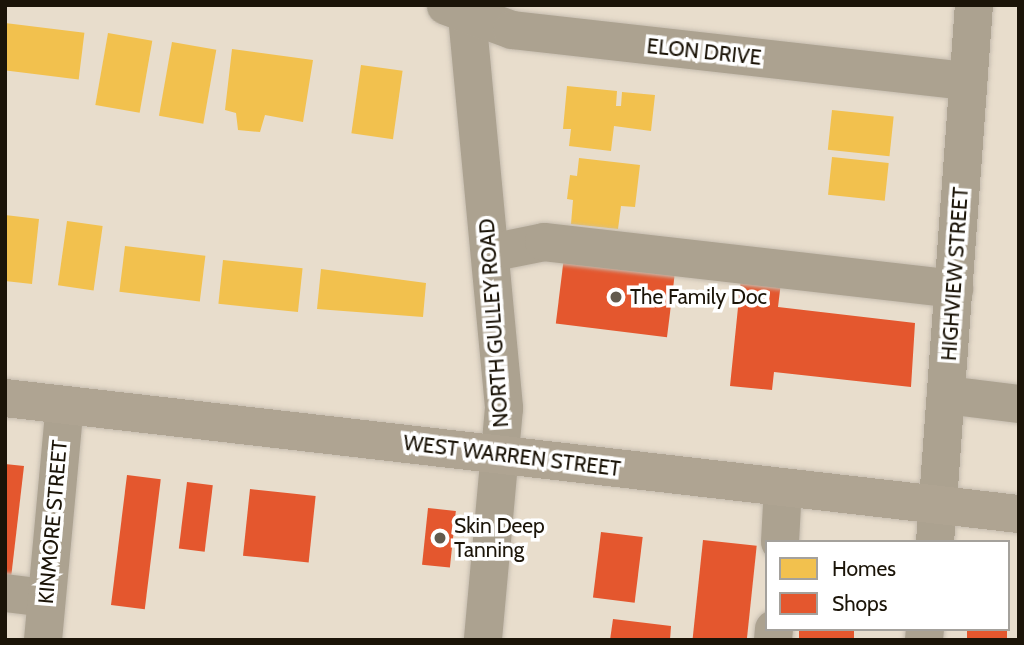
<!DOCTYPE html>
<html>
<head>
<meta charset="utf-8">
<style>
	body { margin:0 }
	#map { position:relative; width:1024px; height:645px; overflow:hidden; background:#e8ddcc; font-family:Cabin,sans-serif }
	div>[style] { position:absolute }
	[style*='--x'] { left:calc(var(--x)*1px); top:calc(var(--y)*1px); width:calc(var(--w)*1px); rotate:calc(var(--a)*1deg) }
	.homes>* { inset:0; background:#f2c14e; transform-origin:0 0 }
	.shops>* { inset:0; background:#e4572e; transform-origin:0 0 }
	.roads { filter:drop-shadow(0 0 2px #c5bcaf) drop-shadow(0 0 2px #c5bcaf) }
	.minor>* { height:38px; margin:-19px; padding:0 19px; transform-origin:19px; border-radius:19px; background:#aca290 }
	.major>* { height:38px; margin:-19px; padding:0 19px; transform-origin:19px; border-radius:19px; background:#afa492 }
	.dots>* { width:19px; height:19px; translate:-50% -50%; box-sizing:border-box; border:4px solid #fff; border-radius:50% }
	span { translate:-50% -50%; white-space:nowrap; text-align:center; line-height:1.15; -webkit-text-stroke:7px #fff; paint-order:stroke }
	.street-label { font-size:21px; color:#1b1408 }
	.poi-label { font-size:21px; color:#1b1408 }
	.left { translate:0 -50%; text-align:left }
	.frame { position:absolute; inset:0; border:7px solid #1b1408; pointer-events:none }
	.legend { position:absolute; left:765px; top:540px; width:245px; height:91px; box-sizing:border-box; background:#fff; border:2px solid #a4a19c; margin:0; padding:9px 12px; list-style:none; font-size:21px; color:#1b1408 }
	.legend li { display:flex; align-items:center; gap:14px; height:35px }
	.legend b { width:35px; border:2px solid #a4a19c }
</style>
</head>
<body>
<div id="map">
	<div class="homes">
		<i style="left:5px;top:23px;width:80px;height:47px;rotate:7deg"></i>
		<i style="left:108px;top:33px;width:45px;height:73px;rotate:10deg"></i>
		<i style="left:172px;top:42px;width:45px;height:75px;rotate:10deg"></i>
		<i style="clip-path:polygon(232px 49px,313px 60px,303px 122px,265px 115px,260px 132px,238px 130px,236px 113px,225px 110px)"></i>
		<i style="left:361px;top:65px;width:42px;height:69px;rotate:8deg"></i>
		<i style="clip-path:polygon(567px 86px,617px 91px,616px 106px,621px 106px,622px 92px,655px 95px,651px 131px,614px 126px,611px 151px,569px 146px,571px 129px,563px 129px)"></i>
		<i style="left:832px;top:110px;width:62px;height:40px;rotate:6deg"></i>
		<i style="left:832px;top:157px;width:57px;height:38px;rotate:6deg"></i>
		<i style="clip-path:polygon(579px 158px,640px 165px,635px 207px,621px 206px,618px 229px,571px 224px,573px 200px,567px 199px,570px 175px,577px 176px)"></i>
		<i style="clip-path:polygon(5px 215px,39px 219px,32px 284px,5px 281px)"></i>
		<i style="left:67px;top:221px;width:36px;height:65px;rotate:8deg"></i>
		<i style="left:125px;top:246px;width:81px;height:46px;rotate:7deg"></i>
		<i style="left:223px;top:260px;width:80px;height:44px;rotate:6deg"></i>
		<i style="clip-path:polygon(321px 269px,426px 283px,423px 317px,317px 309px)"></i>
	</div>
	<div class="shops">
		<i style="left:564px;top:257px;width:112px;height:67px;rotate:7deg"></i>
		<i style="clip-path:polygon(741px 278px,781px 282px,778px 307px,915px 323px,911px 387px,774px 372px,772px 390px,730px 386px)"></i>
		<i style="clip-path:polygon(5px 464px,24px 466px,11px 578px,5px 578px)"></i>
		<i style="left:127px;top:475px;width:34px;height:131px;rotate:7deg"></i>
		<i style="left:187px;top:482px;width:26px;height:67px;rotate:7deg"></i>
		<i style="left:250px;top:489px;width:66px;height:67px;rotate:6deg"></i>
		<i style="left:428px;top:508px;width:28px;height:57px;rotate:6deg"></i>
		<i style="left:601px;top:532px;width:42px;height:66px;rotate:7deg"></i>
		<i style="left:703px;top:540px;width:54px;height:101px;rotate:6deg"></i>
		<i style="clip-path:polygon(613px 619px,671px 626px,670px 640px,610px 640px)"></i>
		<i style="left:799px;top:629px;width:55px;height:11px"></i>
		<i style="left:967px;top:629px;width:40px;height:11px"></i>
	</div>
	<div class="roads">
		<div class="minor">
			<i style="--x:466;--y:5;--w:405;--a:84.6"></i>
			<i style="--x:504;--y:408;--w:233;--a:95.2"></i>
			<i style="--x:446;--y:6;--w:70;--a:20"></i>
			<i style="--x:512;--y:30;--w:459;--a:6.4"></i>
			<i style="--x:490;--y:253;--w:55;--a:-11.5"></i>
			<i style="--x:544;--y:242;--w:413;--a:6.5"></i>
			<i style="--x:946;--y:395;--w:74;--a:7"></i>
			<i style="--x:780;--y:542;--w:55;--a:-86.9"></i>
			<i style="--x:935;--y:542;--w:538;--a:-85.85"></i>
			<i style="--x:5;--y:593;--w:41;--a:7"></i>
			<i style="--x:43;--y:640;--w:236;--a:-84.7"></i>
			<i style="--x:773;--y:640;--w:11;--a:-85"></i>
			<i style="--x:924;--y:640;--w:11;--a:-85"></i>
		</div>
		<div class="major">
			<i style="--x:5;--y:398;--w:1021;--a:6.53"></i>
		</div>
	</div>
	<div class="dots">
		<i style="left:616px;top:297px;background:#635a4d"></i>
		<i style="left:440px;top:538px;background:#635a4d"></i>
	</div>
	<div class="street-label">
		<span style="left:704px;top:52px;rotate:6deg">ELON DRIVE</span>
		<span style="left:955px;top:274px;rotate:-86deg">HIGHVIEW STREET</span>
		<span style="left:494px;top:323px;rotate:-94deg">NORTH GULLEY ROAD</span>
		<span style="left:512px;top:456px;rotate:7deg">WEST WARREN STREET</span>
		<span style="left:53px;top:522px;rotate:-85deg">KINMORE STREET</span>
	</div>
	<div class="poi-label">
		<span class="left" style="left:630px;top:297px">The Family Doc</span>
		<span class="left" style="left:454px;top:538px">Skin Deep<br>Tanning</span>
	</div>
	<div class="frame"></div>
	<ul class="legend">
	<li><b style="height:19px;background:#f2c14e"></b>Homes</li>
	<li><b style="height:19px;background:#e4572e"></b>Shops</li>
	</ul>
</div>
</body>
</html>
